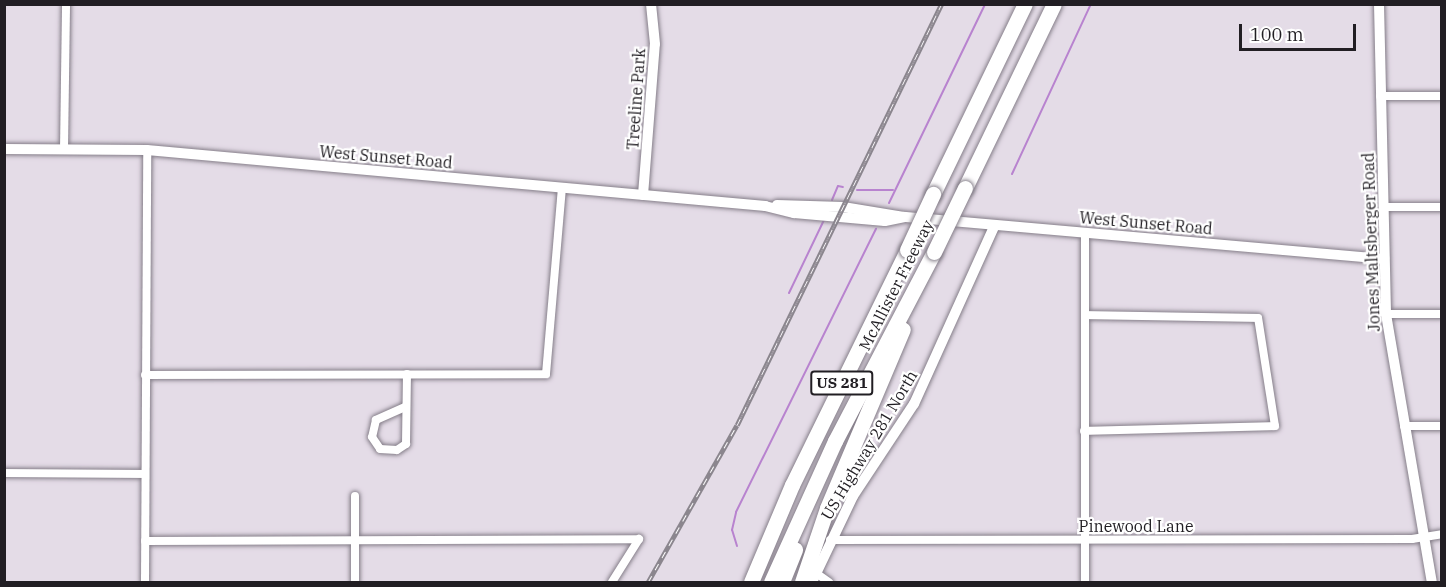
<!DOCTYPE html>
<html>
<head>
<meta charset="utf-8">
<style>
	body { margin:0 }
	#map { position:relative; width:1446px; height:587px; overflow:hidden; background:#e4dce7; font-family:"IBM Plex Serif",serif }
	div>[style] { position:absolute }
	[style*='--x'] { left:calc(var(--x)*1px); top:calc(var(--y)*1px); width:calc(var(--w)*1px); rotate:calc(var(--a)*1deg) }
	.stream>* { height:2px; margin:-1px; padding:0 1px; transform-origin:1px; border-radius:1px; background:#b883cf }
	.roads { filter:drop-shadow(0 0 2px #857e89) drop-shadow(0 0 2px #857e89) }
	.street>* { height:8px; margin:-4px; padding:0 4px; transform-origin:4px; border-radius:4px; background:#fff }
	.secondary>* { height:10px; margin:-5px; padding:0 5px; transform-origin:5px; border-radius:5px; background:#fff }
	.highway>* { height:15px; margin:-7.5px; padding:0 7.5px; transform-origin:7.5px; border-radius:7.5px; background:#fff }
	.rail>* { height:4.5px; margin-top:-2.25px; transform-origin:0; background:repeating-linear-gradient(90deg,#fff 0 7px,#8b868e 0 14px); box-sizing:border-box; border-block:2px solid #8b868e }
	.bridges { filter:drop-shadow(0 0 2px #857e89) drop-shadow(0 0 2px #857e89) }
	.highway-bridge>* { height:15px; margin:-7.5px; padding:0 7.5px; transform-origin:7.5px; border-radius:7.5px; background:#fff }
	span { translate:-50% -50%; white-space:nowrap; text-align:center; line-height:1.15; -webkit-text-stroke:4.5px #fff; paint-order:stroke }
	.shield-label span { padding:2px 4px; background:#fff; border:2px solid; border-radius:4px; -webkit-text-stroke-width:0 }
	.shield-label { font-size:15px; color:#211e23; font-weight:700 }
	.street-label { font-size:16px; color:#211e23 }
	.frame { position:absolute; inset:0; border:6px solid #211e23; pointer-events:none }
	.scale { position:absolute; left:1239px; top:24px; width:117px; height:27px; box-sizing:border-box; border:3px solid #211e23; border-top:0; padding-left:8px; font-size:18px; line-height:21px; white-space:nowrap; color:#211e23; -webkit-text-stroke:4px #fff; paint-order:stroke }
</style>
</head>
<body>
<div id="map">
	<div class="stream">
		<i style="--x:1012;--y:174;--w:187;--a:-65.1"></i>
		<i style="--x:857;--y:190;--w:36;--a:0"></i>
		<i style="--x:832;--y:200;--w:15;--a:-67"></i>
		<i style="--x:838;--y:186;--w:5;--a:11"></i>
		<i style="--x:889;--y:203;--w:221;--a:-64.2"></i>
		<i style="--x:789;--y:293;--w:81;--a:-64.4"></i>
		<i style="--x:737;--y:546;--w:17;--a:-107"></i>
		<i style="--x:732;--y:530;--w:18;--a:-77"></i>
		<i style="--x:736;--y:512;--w:316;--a:-63.7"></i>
	</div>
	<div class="roads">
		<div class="street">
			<i style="--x:1380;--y:96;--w:62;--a:0"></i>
			<i style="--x:64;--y:150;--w:146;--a:-89.2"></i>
			<i style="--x:1383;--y:207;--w:59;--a:0"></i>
			<i style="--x:1085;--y:233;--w:349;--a:90"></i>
			<i style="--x:1386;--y:314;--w:56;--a:0"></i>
			<i style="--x:145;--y:375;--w:401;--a:-0.1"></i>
			<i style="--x:546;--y:374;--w:187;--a:-85.1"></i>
			<i style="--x:405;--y:407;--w:32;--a:156"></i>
			<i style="--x:376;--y:420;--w:17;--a:103"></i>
			<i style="--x:372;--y:437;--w:14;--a:56"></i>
			<i style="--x:380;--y:449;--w:17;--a:3"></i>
			<i style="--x:397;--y:450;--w:11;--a:-34"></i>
			<i style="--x:406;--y:444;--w:70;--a:-89.2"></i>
			<i style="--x:1404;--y:426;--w:38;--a:0"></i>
			<i style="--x:1084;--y:431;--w:191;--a:-1.5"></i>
			<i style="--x:1275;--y:426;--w:109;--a:-98.9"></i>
			<i style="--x:1258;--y:318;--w:173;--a:-179"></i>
			<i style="--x:4;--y:473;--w:141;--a:0.4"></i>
			<i style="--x:355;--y:496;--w:86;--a:90"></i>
			<i style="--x:830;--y:540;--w:582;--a:-0.1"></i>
			<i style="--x:1412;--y:539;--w:30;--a:-9"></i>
			<i style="--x:145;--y:541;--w:494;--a:-0.2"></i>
			<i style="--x:816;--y:573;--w:16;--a:35"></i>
			<i style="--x:145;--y:582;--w:432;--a:-89.7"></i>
			<i style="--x:612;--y:582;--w:51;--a:-57.9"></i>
		</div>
		<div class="secondary">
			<i style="--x:1379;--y:4;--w:310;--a:88.7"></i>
			<i style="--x:1386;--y:314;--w:272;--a:80.3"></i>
			<i style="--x:4;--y:149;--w:143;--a:0.4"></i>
			<i style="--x:147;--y:150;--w:621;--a:5.18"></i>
			<i style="--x:765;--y:206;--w:30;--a:14"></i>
			<i style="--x:794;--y:213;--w:91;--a:5"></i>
			<i style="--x:885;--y:221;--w:20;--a:-11"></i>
			<i style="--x:643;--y:195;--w:151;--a:-85.5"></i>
			<i style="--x:655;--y:44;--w:40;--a:-95.7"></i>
			<i style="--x:777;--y:205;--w:66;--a:1.7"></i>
			<i style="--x:843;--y:207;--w:63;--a:9.2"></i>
			<i style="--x:905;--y:217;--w:481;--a:5"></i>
			<i style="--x:812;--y:582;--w:95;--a:-64.5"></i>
			<i style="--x:853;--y:496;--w:110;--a:-56.5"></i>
			<i style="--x:914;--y:404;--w:196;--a:-65.7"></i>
		</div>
		<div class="highway">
			<i style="--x:965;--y:188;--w:204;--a:-64.2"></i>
			<i style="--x:933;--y:194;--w:211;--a:-64.2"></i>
			<i style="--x:751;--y:582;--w:105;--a:-67.1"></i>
			<i style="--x:792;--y:485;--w:262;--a:-63.9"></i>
			<i style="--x:771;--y:582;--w:155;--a:-65.6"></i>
			<i style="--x:835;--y:441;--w:213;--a:-62.4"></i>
			<i style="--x:782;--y:582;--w:35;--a:-68"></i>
			<i style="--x:802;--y:582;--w:78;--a:-71.3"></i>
			<i style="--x:827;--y:508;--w:194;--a:-67"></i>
		</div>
	</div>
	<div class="rail">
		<i style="--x:648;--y:582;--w:180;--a:-60.5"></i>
		<i style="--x:737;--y:425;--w:468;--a:-64.1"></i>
	</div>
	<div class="bridges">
		<div class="highway-bridge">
			<i style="--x:907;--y:250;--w:62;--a:-65.1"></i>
			<i style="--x:934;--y:252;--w:71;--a:-64.2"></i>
		</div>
	</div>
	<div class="shield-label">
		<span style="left:842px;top:383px">US 281</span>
	</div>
	<div class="street-label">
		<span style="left:636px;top:99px;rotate:-86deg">Treeline Park</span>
		<span style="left:386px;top:157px;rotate:5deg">West Sunset Road</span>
		<span style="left:1146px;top:223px;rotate:5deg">West Sunset Road</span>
		<span style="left:1371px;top:242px;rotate:-92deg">Jones Maltsberger Road</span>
		<span style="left:896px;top:285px;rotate:-63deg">McAllister Freeway</span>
		<span style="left:869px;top:445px;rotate:-59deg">US Highway 281 North</span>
		<span style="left:1136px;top:526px">Pinewood Lane</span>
	</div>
	<div class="frame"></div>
	<div class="scale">100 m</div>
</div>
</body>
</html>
